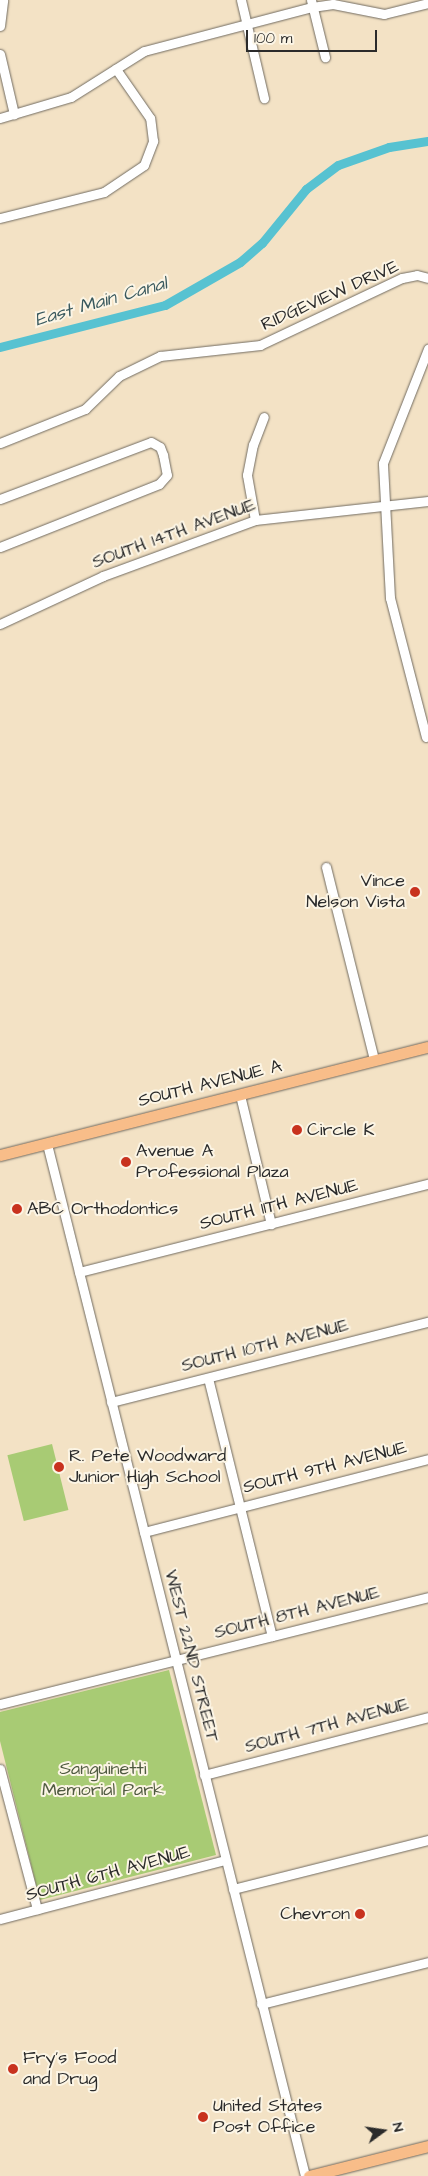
<!DOCTYPE html>
<html>
<head>
<meta charset="utf-8">
<style>
	body { margin:0 }
	#map { position:relative; width:428px; height:2176px; overflow:hidden; background:#f3e2c5; font-family:"Architects Daughter",sans-serif }
	div>[style] { position:absolute }
	[style*='--x'] { left:calc(var(--x)*1px); top:calc(var(--y)*1px); width:calc(var(--w)*1px); rotate:calc(var(--a)*1deg) }
	.green>* { inset:0; background:#a8cb74; transform-origin:0 0 }
	.canal>* { height:9px; margin:-4.5px; padding:0 4.5px; transform-origin:4.5px; border-radius:4.5px; background:#57c2d1 }
	.roads { filter:drop-shadow(0 0 1px #716b61) drop-shadow(0 0 1px #716b61) }
	.minor>* { height:9px; margin:-4.5px; padding:0 4.5px; transform-origin:4.5px; border-radius:4.5px; background:#fff }
	.major>* { height:11px; margin:-5.5px; padding:0 5.5px; transform-origin:5.5px; border-radius:5.5px; background:#f8bd89 }
	.dots>* { width:14px; height:14px; translate:-50% -50%; box-sizing:border-box; border:2px solid #fcf5e5; border-radius:50% }
	span { translate:-50% -50%; white-space:nowrap; text-align:center; line-height:1.15; -webkit-text-stroke:4px #fcf5e5; paint-order:stroke }
	.street-label { font-size:18px; color:#2b2b2b }
	.poi-label { font-size:18px; color:#2b2b2b }
	.right { translate:-100% -50%; text-align:right }
	.left { translate:0 -50%; text-align:left }
	.park-label { font-size:18px; color:#505b41 }
	.water-label { font-size:19px; color:#38585d; font-style:italic }
	.north { position:absolute; left:358px; top:2106px; width:50px; height:50px; -webkit-text-stroke:4px #fcf5e5; paint-order:stroke; rotate:76deg; font-size:14px; font-weight:700; line-height:20px; text-align:center; color:#2b2b2b }
	.north::after { content:''; display:block; margin:auto; width:18px; height:22px; background:#2b2b2b; clip-path:polygon(50% 0,100% 100%,50% 72%,0 100%) }
	.scale { position:absolute; left:246px; top:30px; width:131px; height:22px; box-sizing:border-box; border:2px solid #2b2b2b; border-top:0; padding-left:6px; font-size:15px; line-height:18px; white-space:nowrap; color:#2b2b2b; -webkit-text-stroke:4px #fcf5e5; paint-order:stroke }
</style>
</head>
<body>
<div id="map">
	<div class="green">
		<i style="left:52px;top:1444px;width:68px;height:46px;rotate:76deg"></i>
		<i style="clip-path:polygon(169px 1670px,216px 1855px,40px 1900px,0 1741px,0 1712px)"></i>
	</div>
	<div class="canal">
		<i style="--x:0;--y:347;--w:170;--a:-14.3"></i>
		<i style="--x:165;--y:305;--w:86;--a:-29.8"></i>
		<i style="--x:240;--y:262;--w:29;--a:-41"></i>
		<i style="--x:262;--y:243;--w:70;--a:-50.8"></i>
		<i style="--x:306;--y:189;--w:40;--a:-37"></i>
		<i style="--x:338;--y:165;--w:54;--a:-19.4"></i>
		<i style="--x:389;--y:147;--w:39;--a:-9"></i>
	</div>
	<div class="roads">
		<div class="minor">
			<i style="--x:241;--y:0;--w:101;--a:76.8"></i>
			<i style="--x:311;--y:0;--w:59;--a:76.2"></i>
			<i style="--x:0;--y:26;--w:26;--a:-83"></i>
			<i style="--x:0;--y:54;--w:62;--a:76.9"></i>
			<i style="--x:0;--y:118;--w:74;--a:-16.5"></i>
			<i style="--x:71;--y:97;--w:86;--a:-32.2"></i>
			<i style="--x:144;--y:51;--w:174;--a:-14.7"></i>
			<i style="--x:312;--y:7;--w:21;--a:-8"></i>
			<i style="--x:333;--y:4;--w:52;--a:11.1"></i>
			<i style="--x:384;--y:14;--w:45;--a:-14"></i>
			<i style="--x:0;--y:218;--w:107;--a:-14"></i>
			<i style="--x:104;--y:192;--w:48;--a:-34"></i>
			<i style="--x:144;--y:165;--w:26;--a:-69"></i>
			<i style="--x:153;--y:141;--w:23;--a:-97"></i>
			<i style="--x:150;--y:118;--w:60;--a:-124.8"></i>
			<i style="--x:0;--y:443;--w:92;--a:-21.8"></i>
			<i style="--x:85;--y:409;--w:47;--a:-44.1"></i>
			<i style="--x:119;--y:376;--w:46;--a:-26"></i>
			<i style="--x:160;--y:356;--w:101;--a:-6.3"></i>
			<i style="--x:260;--y:345;--w:157;--a:-25.3"></i>
			<i style="--x:402;--y:278;--w:15;--a:-11"></i>
			<i style="--x:417;--y:275;--w:11;--a:15"></i>
			<i style="--x:0;--y:499;--w:161;--a:-20.7"></i>
			<i style="--x:151;--y:442;--w:10;--a:29"></i>
			<i style="--x:160;--y:447;--w:9;--a:69"></i>
			<i style="--x:163;--y:455;--w:20;--a:79"></i>
			<i style="--x:167;--y:475;--w:12;--a:132"></i>
			<i style="--x:159;--y:484;--w:171;--a:158.4"></i>
			<i style="--x:255;--y:520;--w:46;--a:-100.1"></i>
			<i style="--x:247;--y:475;--w:31;--a:-79"></i>
			<i style="--x:253;--y:445;--w:30;--a:-69"></i>
			<i style="--x:0;--y:624;--w:114;--a:-25"></i>
			<i style="--x:103;--y:576;--w:162;--a:-20.2"></i>
			<i style="--x:255;--y:520;--w:174;--a:-6.3"></i>
			<i style="--x:426;--y:737;--w:144;--a:-104.5"></i>
			<i style="--x:390;--y:598;--w:135;--a:-93"></i>
			<i style="--x:383;--y:463;--w:123;--a:-68.5"></i>
			<i style="--x:326;--y:867;--w:199;--a:76"></i>
			<i style="--x:240;--y:1095;--w:133;--a:76.5"></i>
			<i style="--x:47;--y:1144;--w:1064;--a:75.96"></i>
			<i style="--x:79;--y:1272;--w:360;--a:-14.2"></i>
			<i style="--x:208;--y:1378;--w:266;--a:76.1"></i>
			<i style="--x:111;--y:1402;--w:327;--a:-14.2"></i>
			<i style="--x:144;--y:1532;--w:293;--a:-14.4"></i>
			<i style="--x:0;--y:1704;--w:441;--a:-14"></i>
			<i style="--x:0;--y:1769;--w:145;--a:75.2"></i>
			<i style="--x:204;--y:1775;--w:231;--a:-14.5"></i>
			<i style="--x:233;--y:1889;--w:201;--a:-14.1"></i>
			<i style="--x:0;--y:1919;--w:233;--a:-14.7"></i>
			<i style="--x:261;--y:2004;--w:172;--a:-14.1"></i>
		</div>
		<div class="major">
			<i style="--x:0;--y:1155;--w:441;--a:-14.2"></i>
			<i style="--x:309;--y:2176;--w:123;--a:-14.1"></i>
		</div>
	</div>
	<div class="dots">
		<i style="left:415px;top:892px;background:#c8321e"></i>
		<i style="left:297px;top:1130px;background:#c8321e"></i>
		<i style="left:126px;top:1162px;background:#c8321e"></i>
		<i style="left:17px;top:1209px;background:#c8321e"></i>
		<i style="left:59px;top:1467px;background:#c8321e"></i>
		<i style="left:360px;top:1914px;background:#c8321e"></i>
		<i style="left:13px;top:2069px;background:#c8321e"></i>
		<i style="left:203px;top:2117px;background:#c8321e"></i>
	</div>
	<div class="street-label">
		<span style="left:330px;top:296px;rotate:-24deg">RIDGEVIEW DRIVE</span>
		<span style="left:174px;top:534px;rotate:-20deg">SOUTH 14TH AVENUE</span>
		<span style="left:210px;top:1084px;rotate:-14deg">SOUTH AVENUE A</span>
		<span style="left:279px;top:1205px;rotate:-14deg">SOUTH 11TH AVENUE</span>
		<span style="left:265px;top:1346px;rotate:-14deg">SOUTH 10TH AVENUE</span>
		<span style="left:325px;top:1468px;rotate:-14deg">SOUTH 9TH AVENUE</span>
		<span style="left:297px;top:1613px;rotate:-14deg">SOUTH 8TH AVENUE</span>
		<span style="left:191px;top:1656px;rotate:76deg">WEST 22ND STREET</span>
		<span style="left:327px;top:1726px;rotate:-15deg">SOUTH 7TH AVENUE</span>
		<span style="left:108px;top:1874px;rotate:-15deg">SOUTH 6TH AVENUE</span>
	</div>
	<div class="poi-label">
		<span class="right" style="left:405px;top:892px">Vince<br>Nelson Vista</span>
		<span class="left" style="left:307px;top:1130px">Circle K</span>
		<span class="left" style="left:136px;top:1162px">Avenue A<br>Professional Plaza</span>
		<span class="left" style="left:27px;top:1209px">ABC Orthodontics</span>
		<span class="left" style="left:69px;top:1467px">R. Pete Woodward<br>Junior High School</span>
		<span class="right" style="left:350px;top:1914px">Chevron</span>
		<span class="left" style="left:23px;top:2069px">Fry's Food<br>and Drug</span>
		<span class="left" style="left:213px;top:2117px">United States<br>Post Office</span>
	</div>
	<div class="park-label">
		<span style="left:103px;top:1780px">Sanguinetti<br>Memorial Park</span>
	</div>
	<div class="water-label">
		<span style="left:101px;top:302px;rotate:-16deg">East Main Canal</span>
	</div>
	<div class="north">N</div>
	<div class="scale">100 m</div>
</div>
</body>
</html>
